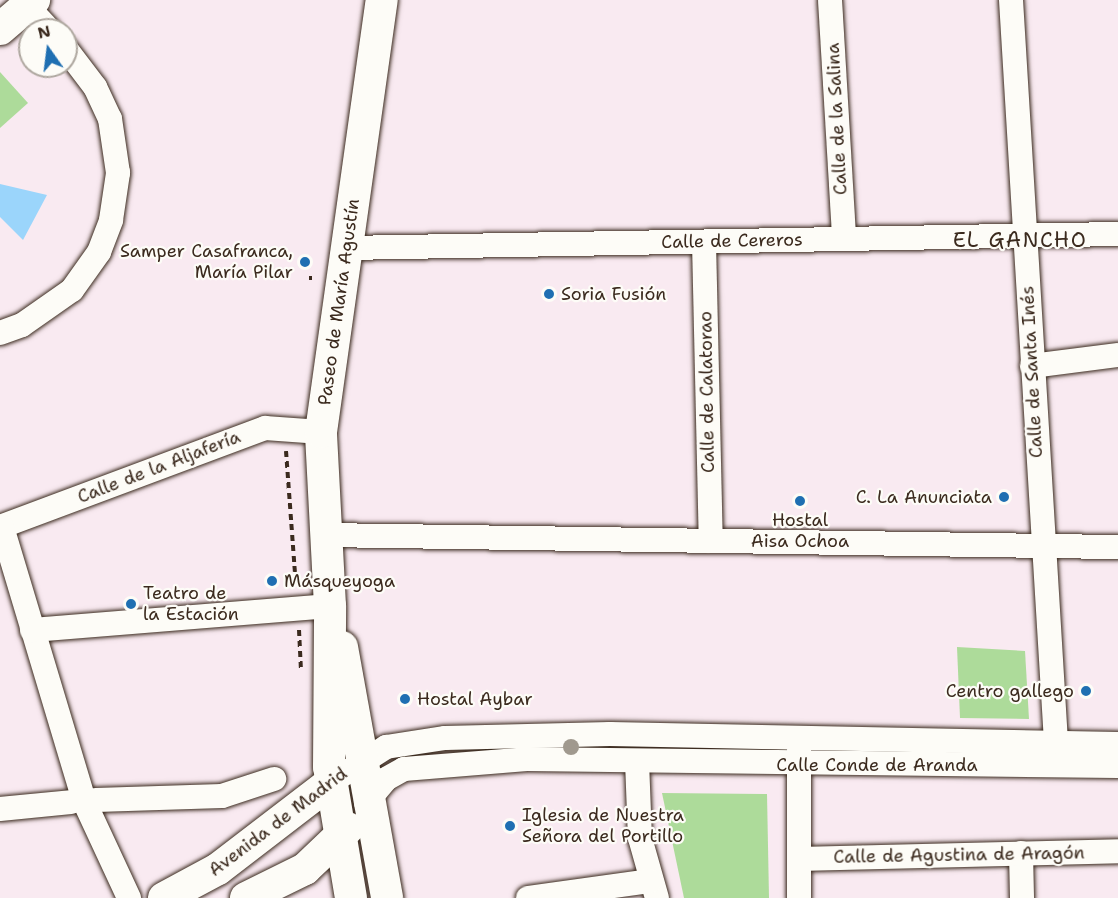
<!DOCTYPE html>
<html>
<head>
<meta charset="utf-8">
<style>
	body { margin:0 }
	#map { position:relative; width:1118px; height:898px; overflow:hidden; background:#f9eaf1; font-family:"Shantell Sans",sans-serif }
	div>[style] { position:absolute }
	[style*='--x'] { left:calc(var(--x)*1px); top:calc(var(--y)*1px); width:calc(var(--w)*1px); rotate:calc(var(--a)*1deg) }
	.green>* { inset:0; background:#addb9a }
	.water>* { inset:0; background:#9bd5fb }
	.path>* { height:4px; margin-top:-2px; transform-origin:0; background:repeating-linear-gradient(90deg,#3b2a1e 0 6px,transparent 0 10.5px) }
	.roads { filter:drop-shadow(0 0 2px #3b2a1e) drop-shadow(0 0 2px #3b2a1e) }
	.minor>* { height:24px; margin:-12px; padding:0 12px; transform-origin:12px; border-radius:12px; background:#fdfcf7 }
	.major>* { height:32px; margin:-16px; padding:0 16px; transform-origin:16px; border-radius:16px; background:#fdfcf7 }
	.trees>* { width:16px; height:16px; margin:-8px; border-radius:50%; background:#a0998e }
	.dots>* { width:16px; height:16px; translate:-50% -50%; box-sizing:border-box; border:3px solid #fdfcf7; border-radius:50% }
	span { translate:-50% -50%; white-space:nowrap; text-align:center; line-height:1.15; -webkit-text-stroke:4.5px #fdfcf7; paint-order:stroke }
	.street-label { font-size:18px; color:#3b2a1e }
	.poi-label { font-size:18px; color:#3b2a1e }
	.right { translate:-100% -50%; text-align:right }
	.left { translate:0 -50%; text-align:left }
	.quarter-label { font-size:21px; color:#3b2a1e; letter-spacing:1.5px }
	.north { position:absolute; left:18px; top:18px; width:60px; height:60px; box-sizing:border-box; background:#fdfcf7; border:2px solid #afa8a0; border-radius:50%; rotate:346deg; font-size:16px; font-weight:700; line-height:24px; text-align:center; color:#3b2a1e }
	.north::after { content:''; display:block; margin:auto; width:21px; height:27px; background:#1f6fb2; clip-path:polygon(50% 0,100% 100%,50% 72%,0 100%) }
</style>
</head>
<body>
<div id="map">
	<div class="green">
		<i style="clip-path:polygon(0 72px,28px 103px,0 128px)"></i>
		<i style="clip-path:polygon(957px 647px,1025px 651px,1029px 719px,960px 718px)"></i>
		<i style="clip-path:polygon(662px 793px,767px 794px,769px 898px,684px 898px)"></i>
	</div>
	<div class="water">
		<i style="clip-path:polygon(0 184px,47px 195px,23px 240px,0 217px)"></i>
	</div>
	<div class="path">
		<i style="--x:309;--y:278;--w:3;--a:0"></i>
		<i style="--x:286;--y:451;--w:136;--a:85.8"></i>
		<i style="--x:299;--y:630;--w:41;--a:87.2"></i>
	</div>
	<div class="roads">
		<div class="minor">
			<i style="--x:830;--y:0;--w:239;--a:86.6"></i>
			<i style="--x:1011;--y:0;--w:744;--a:86.53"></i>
			<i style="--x:27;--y:6;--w:33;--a:47"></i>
			<i style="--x:704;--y:242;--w:299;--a:88.7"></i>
			<i style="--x:346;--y:248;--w:772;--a:-1.04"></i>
			<i style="--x:0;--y:333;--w:23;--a:-20"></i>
			<i style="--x:22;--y:325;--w:61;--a:-35"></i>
			<i style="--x:72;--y:290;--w:47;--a:-54.6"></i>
			<i style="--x:99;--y:252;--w:34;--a:-69"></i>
			<i style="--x:111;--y:220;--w:48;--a:-81.5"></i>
			<i style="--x:118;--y:173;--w:55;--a:-98.4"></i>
			<i style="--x:110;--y:119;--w:35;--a:-115"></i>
			<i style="--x:95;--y:87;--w:48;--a:-127.3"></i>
			<i style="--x:1032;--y:366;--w:87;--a:-7.3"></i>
			<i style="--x:0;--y:527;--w:283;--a:-20.5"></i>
			<i style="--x:265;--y:428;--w:56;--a:4.1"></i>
			<i style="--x:2;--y:527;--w:286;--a:73.3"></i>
			<i style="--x:84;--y:801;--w:107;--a:65.1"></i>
			<i style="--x:324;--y:535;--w:794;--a:0.87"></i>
			<i style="--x:32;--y:630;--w:299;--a:-4.6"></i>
			<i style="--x:637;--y:761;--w:77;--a:87.8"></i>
			<i style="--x:640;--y:838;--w:62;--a:74.2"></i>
			<i style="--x:330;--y:783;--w:67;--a:-32.7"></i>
			<i style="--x:386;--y:747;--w:60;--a:-8.7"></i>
			<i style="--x:445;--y:738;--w:165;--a:-1.4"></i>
			<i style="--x:610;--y:734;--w:508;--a:1.13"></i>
			<i style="--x:96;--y:800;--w:126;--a:-1.8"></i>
			<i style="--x:222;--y:796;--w:55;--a:-18.1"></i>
			<i style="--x:366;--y:803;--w:31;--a:-50"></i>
			<i style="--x:386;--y:779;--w:21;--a:-29"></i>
			<i style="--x:404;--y:769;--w:123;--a:-4.6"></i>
			<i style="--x:527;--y:759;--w:591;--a:0.68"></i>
			<i style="--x:0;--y:809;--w:71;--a:-5.6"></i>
			<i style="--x:1021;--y:853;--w:45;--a:88.7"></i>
			<i style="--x:800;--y:859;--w:318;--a:-1.4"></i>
			<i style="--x:528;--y:898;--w:123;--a:-7.9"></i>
			<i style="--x:799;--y:898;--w:148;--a:-90"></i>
		</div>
		<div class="major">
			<i style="--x:0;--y:29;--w:45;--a:-40.5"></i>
			<i style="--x:342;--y:647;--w:255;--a:79.8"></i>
			<i style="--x:164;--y:898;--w:61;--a:-28.2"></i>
			<i style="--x:218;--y:869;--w:141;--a:-37.5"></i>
			<i style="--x:246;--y:898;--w:66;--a:-26.2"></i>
			<i style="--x:305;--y:869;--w:59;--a:-43.6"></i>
			<i style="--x:351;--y:898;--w:133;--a:-99.5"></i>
			<i style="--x:329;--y:767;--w:161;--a:-89.6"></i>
			<i style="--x:330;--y:606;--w:174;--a:-93"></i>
			<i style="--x:321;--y:432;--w:436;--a:-82"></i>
		</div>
	</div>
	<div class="trees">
		<i style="left:571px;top:747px"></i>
	</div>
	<div class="dots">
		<i style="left:305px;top:262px;background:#1f6fb2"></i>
		<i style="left:549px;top:294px;background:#1f6fb2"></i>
		<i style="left:1004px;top:497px;background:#1f6fb2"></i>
		<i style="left:800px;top:501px;background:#1f6fb2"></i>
		<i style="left:272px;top:581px;background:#1f6fb2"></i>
		<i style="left:131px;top:604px;background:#1f6fb2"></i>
		<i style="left:1086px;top:691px;background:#1f6fb2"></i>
		<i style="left:405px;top:699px;background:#1f6fb2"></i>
		<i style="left:510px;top:826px;background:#1f6fb2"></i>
	</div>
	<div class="street-label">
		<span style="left:837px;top:119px;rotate:-93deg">Calle de la Salina</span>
		<span style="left:732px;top:241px;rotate:-1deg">Calle de Cereros</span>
		<span style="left:339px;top:302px;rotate:-82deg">Paseo de María Agustín</span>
		<span style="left:1032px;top:372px;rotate:-93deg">Calle de Santa Inés</span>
		<span style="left:707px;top:392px;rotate:-91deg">Calle de Calatorao</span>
		<span style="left:159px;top:467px;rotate:-21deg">Calle de la Aljafería</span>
		<span style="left:877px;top:765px">Calle Conde de Aranda</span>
		<span style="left:278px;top:822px;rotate:-37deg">Avenida de Madrid</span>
		<span style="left:959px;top:855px;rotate:-1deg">Calle de Agustina de Aragón</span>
	</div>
	<div class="poi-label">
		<span class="right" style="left:293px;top:262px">Samper Casafranca,<br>María Pilar</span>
		<span class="left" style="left:561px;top:294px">Soria Fusión</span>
		<span class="right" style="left:992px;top:497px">C. La Anunciata</span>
		<span style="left:800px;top:531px">Hostal<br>Aisa Ochoa</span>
		<span class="left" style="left:284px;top:581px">Másqueyoga</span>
		<span class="left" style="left:143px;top:604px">Teatro de<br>la Estación</span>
		<span class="right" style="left:1074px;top:691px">Centro gallego</span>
		<span class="left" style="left:417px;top:699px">Hostal Aybar</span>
		<span class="left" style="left:522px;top:826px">Iglesia de Nuestra<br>Señora del Portillo</span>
	</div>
	<div class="quarter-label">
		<span style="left:1020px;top:240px">EL GANCHO</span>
	</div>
	<div class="north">N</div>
</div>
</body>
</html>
